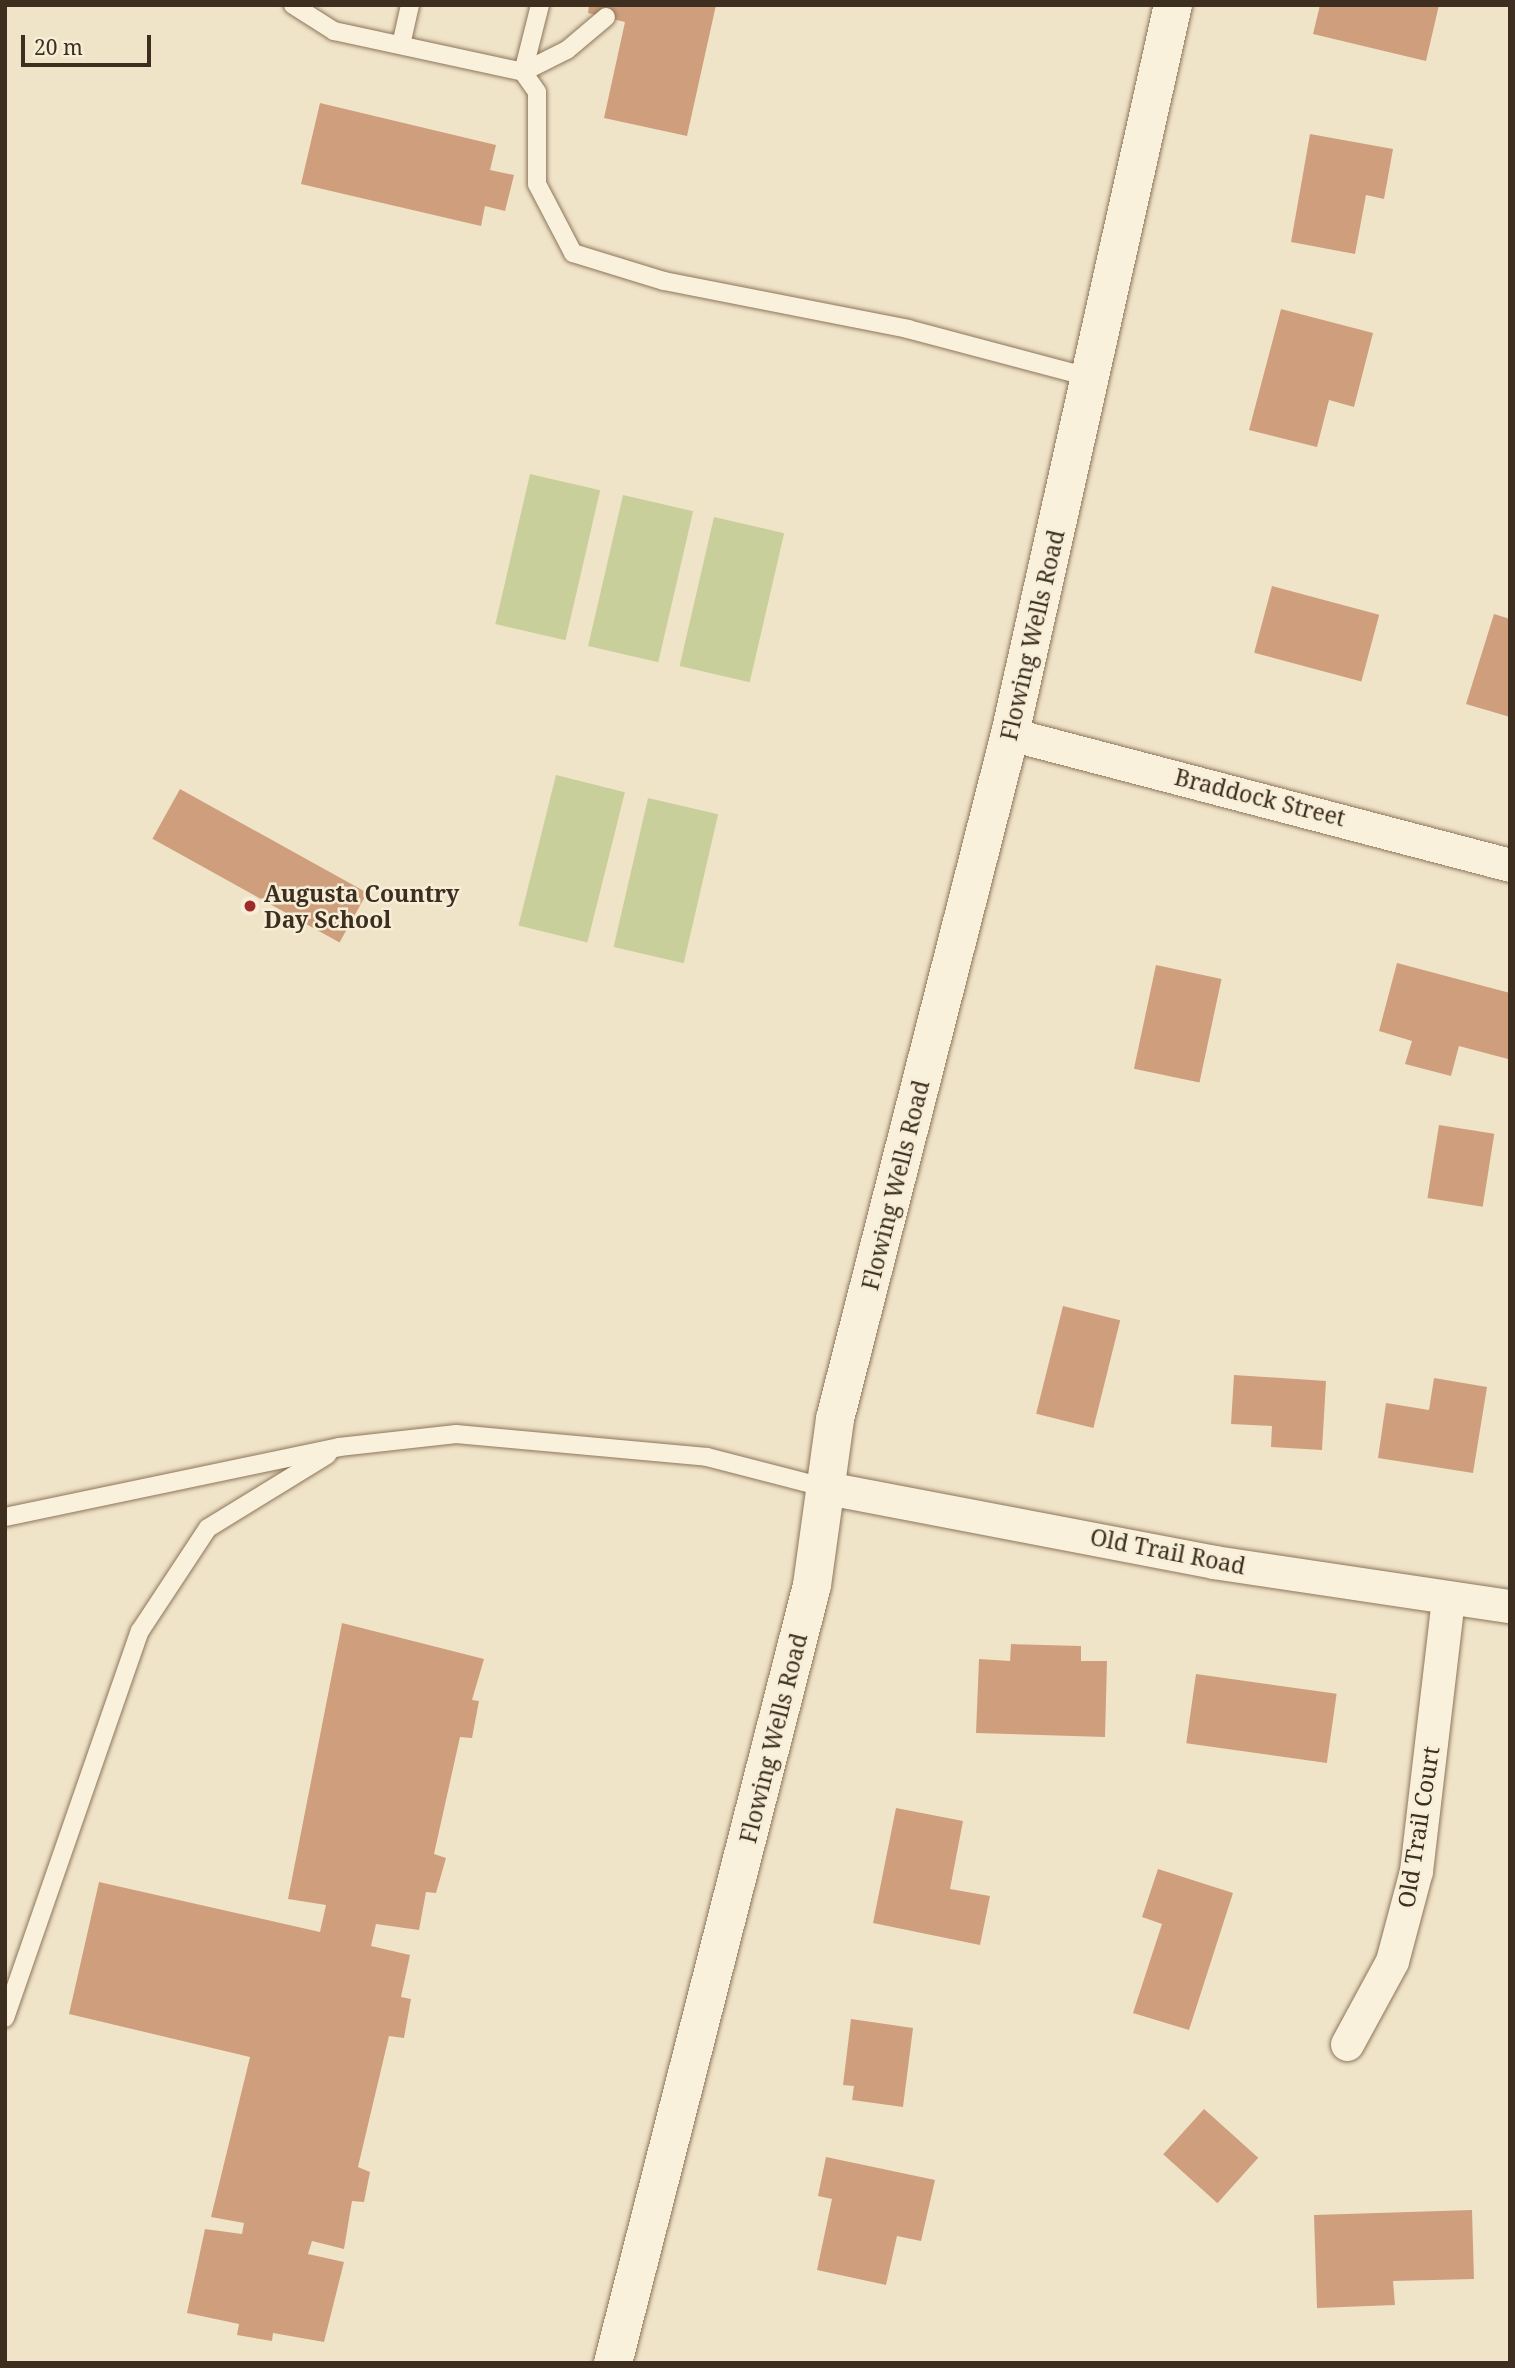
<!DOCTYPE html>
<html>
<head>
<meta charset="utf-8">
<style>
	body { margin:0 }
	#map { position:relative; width:1515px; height:2368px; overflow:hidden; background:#f0e4c8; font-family:"Noto Serif",serif }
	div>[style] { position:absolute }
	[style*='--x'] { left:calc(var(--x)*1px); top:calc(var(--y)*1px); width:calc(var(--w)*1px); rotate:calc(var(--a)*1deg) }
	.green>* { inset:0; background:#c9cf9b; transform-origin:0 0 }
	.building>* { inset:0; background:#cf9f7d; transform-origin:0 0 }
	.roads { filter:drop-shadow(0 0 2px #8d765c) drop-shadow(0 0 2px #8d765c) }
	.lane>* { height:18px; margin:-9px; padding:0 9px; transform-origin:9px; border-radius:9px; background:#faf1dc }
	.street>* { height:33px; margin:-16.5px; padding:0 16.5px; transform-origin:16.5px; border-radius:16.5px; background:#faf1dc }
	.secondary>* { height:38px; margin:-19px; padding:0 19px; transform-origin:19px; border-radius:19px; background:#faf1dc }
	.dots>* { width:19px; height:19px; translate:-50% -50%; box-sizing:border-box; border:4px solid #f7eed8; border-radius:50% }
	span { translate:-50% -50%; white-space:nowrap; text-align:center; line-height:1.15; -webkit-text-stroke:5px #f7eed8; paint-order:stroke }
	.street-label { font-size:23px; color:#3d2e20 }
	.poi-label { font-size:23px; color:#3d2e20; font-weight:700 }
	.left { translate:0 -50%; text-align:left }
	.frame { position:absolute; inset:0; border:7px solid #3d2e20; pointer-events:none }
	.scale { position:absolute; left:21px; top:35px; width:130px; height:32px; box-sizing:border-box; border:4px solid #3d2e20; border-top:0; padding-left:9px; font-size:21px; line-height:24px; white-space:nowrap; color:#3d2e20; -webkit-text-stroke:5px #f7eed8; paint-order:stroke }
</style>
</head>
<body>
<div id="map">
	<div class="green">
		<i style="left:530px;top:474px;width:72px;height:154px;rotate:13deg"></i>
		<i style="left:623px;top:495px;width:72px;height:155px;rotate:13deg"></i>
		<i style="left:714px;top:517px;width:72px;height:153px;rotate:13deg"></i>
		<i style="left:556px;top:775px;width:71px;height:155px;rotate:14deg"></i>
		<i style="left:648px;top:798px;width:72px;height:153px;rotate:13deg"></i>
	</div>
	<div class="building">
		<i style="clip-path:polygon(589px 5px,716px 5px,687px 136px,604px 118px,625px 22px,588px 13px)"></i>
		<i style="clip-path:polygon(1320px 5px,1439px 5px,1426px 61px,1313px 34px)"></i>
		<i style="clip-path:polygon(320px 103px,496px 145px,490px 170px,514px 175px,505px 211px,485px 206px,481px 226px,301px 184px)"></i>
		<i style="clip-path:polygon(1310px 134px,1393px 149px,1384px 199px,1366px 195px,1355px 254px,1291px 242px)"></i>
		<i style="clip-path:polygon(1281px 309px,1373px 333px,1354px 407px,1329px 400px,1317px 447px,1249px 430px)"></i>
		<i style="left:1272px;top:586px;width:111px;height:69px;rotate:15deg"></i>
		<i style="clip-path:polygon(1494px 614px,1510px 619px,1510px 717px,1466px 704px)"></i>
		<i style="left:180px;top:789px;width:214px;height:57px;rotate:29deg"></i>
		<i style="clip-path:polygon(1397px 963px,1510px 993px,1508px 1059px,1459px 1046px,1451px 1076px,1405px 1064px,1412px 1041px,1379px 1031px)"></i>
		<i style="left:1156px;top:965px;width:67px;height:106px;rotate:12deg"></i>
		<i style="left:1439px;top:1125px;width:56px;height:74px;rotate:9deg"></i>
		<i style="left:1063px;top:1306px;width:59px;height:111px;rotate:14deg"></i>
		<i style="clip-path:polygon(1234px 1375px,1326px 1381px,1322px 1450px,1271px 1447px,1272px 1426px,1231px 1424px)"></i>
		<i style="clip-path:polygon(1434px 1378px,1487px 1387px,1473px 1473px,1378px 1458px,1386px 1403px,1429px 1410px)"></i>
		<i style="clip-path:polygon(342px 1623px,484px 1659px,472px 1700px,479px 1701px,472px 1738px,460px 1737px,434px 1854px,446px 1858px,436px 1893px,426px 1892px,419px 1930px,376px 1924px,371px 1946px,410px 1955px,401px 1997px,411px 1999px,404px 2038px,389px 2036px,358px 2167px,370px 2172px,364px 2202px,352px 2201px,344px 2249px,312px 2241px,308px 2254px,344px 2262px,324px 2342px,273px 2333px,272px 2341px,237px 2335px,239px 2324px,187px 2313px,205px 2229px,242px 2234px,244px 2223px,211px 2217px,250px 2057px,69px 2014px,99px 1882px,320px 1932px,326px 1905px,288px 1899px)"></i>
		<i style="clip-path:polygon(1011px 1644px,1081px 1646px,1081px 1661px,1107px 1661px,1105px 1737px,976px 1733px,979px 1659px,1010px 1661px)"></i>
		<i style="left:1196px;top:1674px;width:142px;height:70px;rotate:8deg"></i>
		<i style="clip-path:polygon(896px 1808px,963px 1821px,950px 1889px,990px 1896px,980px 1945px,873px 1923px)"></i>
		<i style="clip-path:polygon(1158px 1869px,1233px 1893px,1189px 2030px,1133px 2013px,1162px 1924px,1142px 1917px)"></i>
		<i style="clip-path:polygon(851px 2019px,913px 2028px,903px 2107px,852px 2100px,854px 2086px,843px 2085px)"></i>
		<i style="left:1204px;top:2109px;width:73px;height:61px;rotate:42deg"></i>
		<i style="clip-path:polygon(826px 2157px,935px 2180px,921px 2241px,897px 2236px,886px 2285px,817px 2270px,832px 2199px,818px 2196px)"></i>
		<i style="clip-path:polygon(1472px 2210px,1474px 2279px,1393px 2281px,1395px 2305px,1317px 2308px,1314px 2215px)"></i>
	</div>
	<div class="roads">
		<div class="lane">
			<i style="--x:293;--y:5;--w:49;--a:32.4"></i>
			<i style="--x:334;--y:31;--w:193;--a:12.2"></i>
			<i style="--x:523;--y:72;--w:49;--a:-26.6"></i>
			<i style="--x:567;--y:50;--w:51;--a:-40.2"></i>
			<i style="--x:540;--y:5;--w:69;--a:104.2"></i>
			<i style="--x:523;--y:72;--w:24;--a:55"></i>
			<i style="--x:537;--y:92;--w:92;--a:90"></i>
			<i style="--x:537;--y:184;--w:78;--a:62.4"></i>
			<i style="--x:573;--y:253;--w:95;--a:17.1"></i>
			<i style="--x:664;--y:281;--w:249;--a:11.1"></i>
			<i style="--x:908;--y:329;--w:187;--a:14.9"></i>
			<i style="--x:401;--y:45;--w:41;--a:-77.3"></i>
			<i style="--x:5;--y:1517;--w:341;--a:-11.8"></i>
			<i style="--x:339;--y:1447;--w:118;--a:-6.3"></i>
			<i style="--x:456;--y:1434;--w:252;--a:5.2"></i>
			<i style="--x:707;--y:1457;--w:124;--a:14.5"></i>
			<i style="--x:5;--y:2018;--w:410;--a:-70.8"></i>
			<i style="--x:140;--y:1631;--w:123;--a:-56.6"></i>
			<i style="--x:208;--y:1528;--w:140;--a:-31.5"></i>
		</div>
		<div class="street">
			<i style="--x:1010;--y:734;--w:517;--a:14.68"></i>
			<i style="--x:827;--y:1488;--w:394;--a:10.8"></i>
			<i style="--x:1214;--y:1562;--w:299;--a:8.5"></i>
			<i style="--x:1347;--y:2044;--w:94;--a:-61.5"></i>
			<i style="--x:1392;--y:1961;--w:93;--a:-75.1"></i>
			<i style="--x:1416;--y:1871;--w:275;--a:-83.3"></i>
		</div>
		<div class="secondary">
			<i style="--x:613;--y:2363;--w:803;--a:-75.65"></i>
			<i style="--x:812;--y:1585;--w:168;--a:-82.1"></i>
			<i style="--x:835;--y:1419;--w:707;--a:-75.67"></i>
			<i style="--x:1010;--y:734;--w:747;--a:-77.4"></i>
		</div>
	</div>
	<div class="dots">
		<i style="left:250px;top:906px;background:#9e2a2b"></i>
	</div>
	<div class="street-label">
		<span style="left:1032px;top:635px;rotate:-77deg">Flowing Wells Road</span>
		<span style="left:1260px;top:797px;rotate:14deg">Braddock Street</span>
		<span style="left:895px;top:1185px;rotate:-76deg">Flowing Wells Road</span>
		<span style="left:1168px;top:1551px;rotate:11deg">Old Trail Road</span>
		<span style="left:773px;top:1738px;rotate:-76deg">Flowing Wells Road</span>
		<span style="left:1418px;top:1827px;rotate:-81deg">Old Trail Court</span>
	</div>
	<div class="poi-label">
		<span class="left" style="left:264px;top:906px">Augusta Country<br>Day School</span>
	</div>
	<div class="frame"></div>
	<div class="scale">20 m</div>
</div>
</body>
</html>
